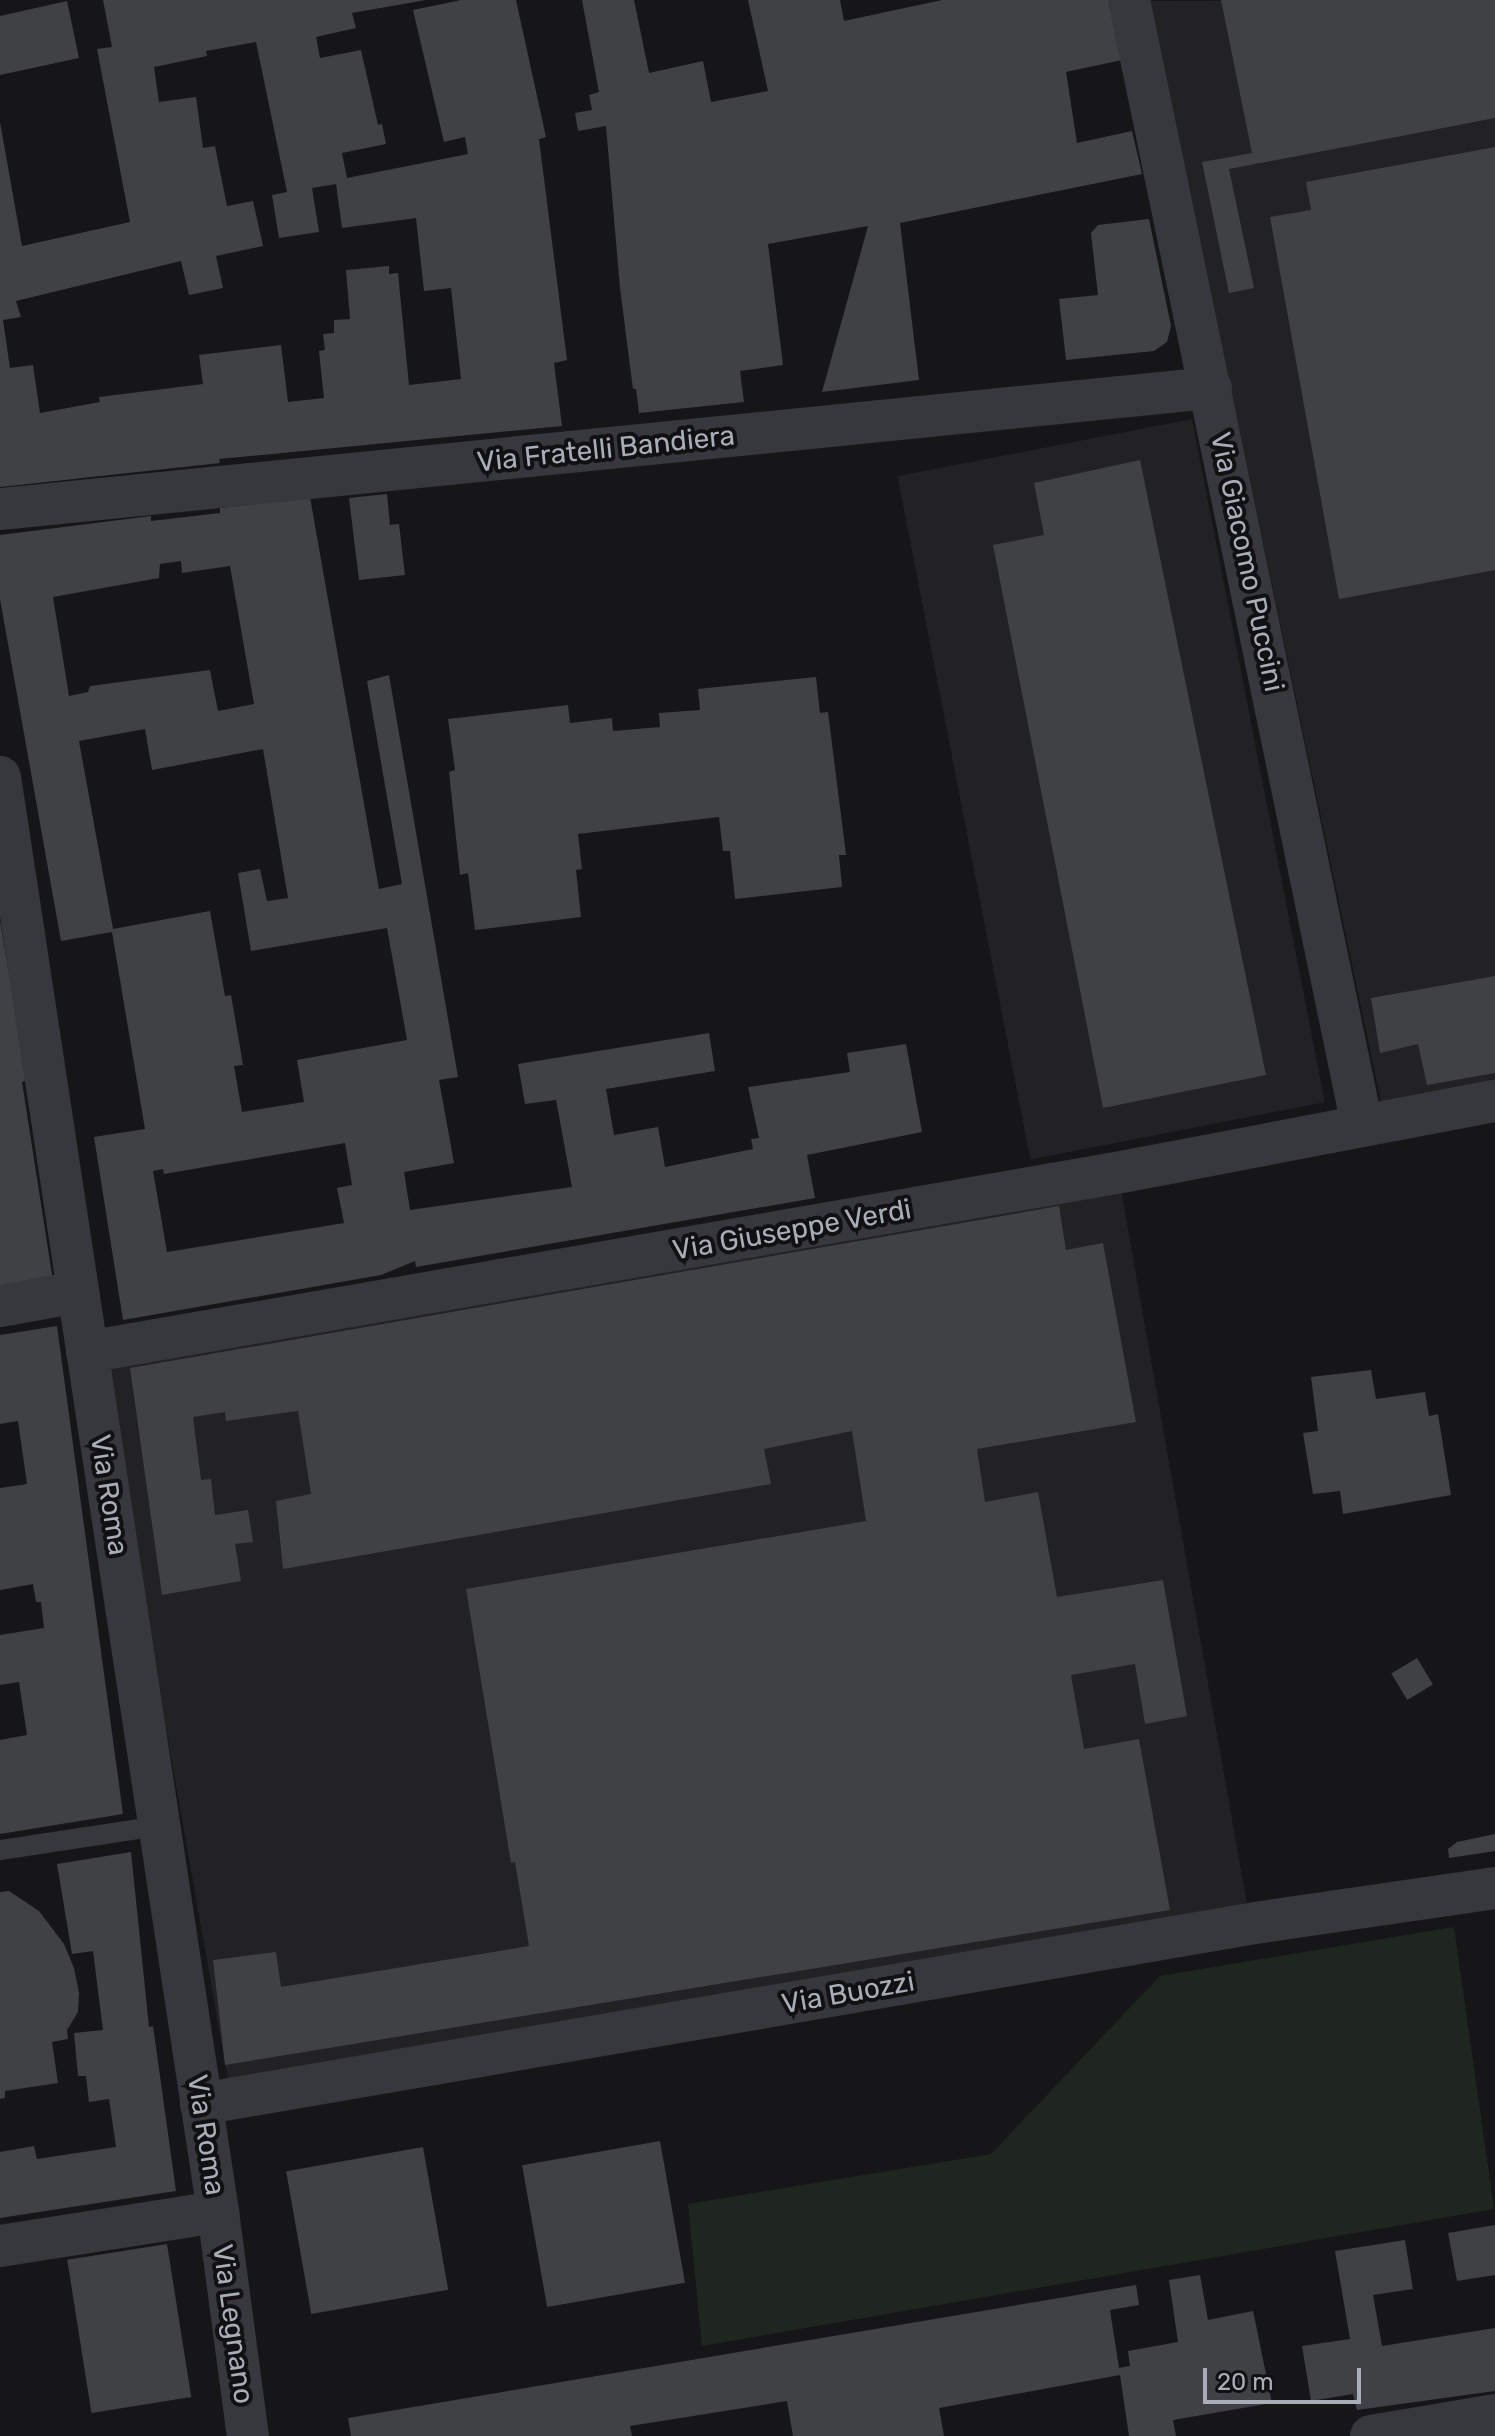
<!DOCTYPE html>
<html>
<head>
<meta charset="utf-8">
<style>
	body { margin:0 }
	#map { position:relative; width:1495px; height:2436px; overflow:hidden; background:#161618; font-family:Rubik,sans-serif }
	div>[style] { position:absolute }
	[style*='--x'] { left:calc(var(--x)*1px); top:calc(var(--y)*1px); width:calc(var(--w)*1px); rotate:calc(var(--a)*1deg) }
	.built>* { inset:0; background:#222225; transform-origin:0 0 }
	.green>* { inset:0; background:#1e261f }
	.building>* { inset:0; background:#404145; transform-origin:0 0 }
	.service>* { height:20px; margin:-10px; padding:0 10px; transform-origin:10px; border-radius:10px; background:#37383d }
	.minor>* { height:42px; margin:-21px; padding:0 21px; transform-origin:21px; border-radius:21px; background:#37383d }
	span { translate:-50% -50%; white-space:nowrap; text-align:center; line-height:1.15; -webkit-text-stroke:8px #111113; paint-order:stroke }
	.street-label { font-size:28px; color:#a8adb8 }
	.scale { position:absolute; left:1203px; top:2368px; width:158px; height:36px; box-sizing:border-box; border:4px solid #a8adb8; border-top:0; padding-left:10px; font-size:24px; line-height:28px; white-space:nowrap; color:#a8adb8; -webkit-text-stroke:6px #111113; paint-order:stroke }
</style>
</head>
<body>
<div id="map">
	<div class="built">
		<i style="clip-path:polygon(1495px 0,1495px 1083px,1381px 1102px,1149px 1px)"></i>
		<i style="left:1192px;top:419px;width:696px;height:300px;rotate:79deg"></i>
		<i style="left:1120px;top:1184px;width:740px;height:1034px;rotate:80deg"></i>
	</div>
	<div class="green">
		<i style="clip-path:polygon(1454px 1927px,1494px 2209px,702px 2346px,688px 2204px,991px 2154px,1160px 1976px)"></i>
	</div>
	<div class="building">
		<i style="clip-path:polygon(evenodd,103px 0,426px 0,352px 13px,356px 28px,316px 37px,320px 58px,361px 50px,378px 125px,382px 124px,386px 144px,342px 153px,347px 178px,468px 154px,465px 137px,444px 142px,413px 10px,461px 0,516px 0,546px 137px,539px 139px,567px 360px,554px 363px,562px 426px,219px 459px,220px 463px,0 487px,0 122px,22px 246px,130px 222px,97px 49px,112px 47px,103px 0,256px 42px,287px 192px,272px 195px,279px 238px,319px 232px,312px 188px,336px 184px,342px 228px,416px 218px,424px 291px,451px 288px,461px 379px,409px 385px,398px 273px,389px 274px,389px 266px,346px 270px,350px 319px,334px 320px,334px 333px,323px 334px,325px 350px,319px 351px,324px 398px,288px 402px,281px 345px,199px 355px,203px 384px,99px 397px,100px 402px,40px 413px,33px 365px,10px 368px,3px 320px,21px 317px,16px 301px,181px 261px,189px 295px,223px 288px,216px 256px,263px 246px,253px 201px,227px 206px,215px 146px,203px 148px,196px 97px,159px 102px,154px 67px,207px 56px,206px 51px,256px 42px)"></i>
		<i style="clip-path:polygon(582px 0,634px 0,649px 73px,703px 61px,711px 102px,768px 91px,748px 0,840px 0,844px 21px,942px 0,1109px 0,1122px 60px,1066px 72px,1077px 143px,1132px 131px,1142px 174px,900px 223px,919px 380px,822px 392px,868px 226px,768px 244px,783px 365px,740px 371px,744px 402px,639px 413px,636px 389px,633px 389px,620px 288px,606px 126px,578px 131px,575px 113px,592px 110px,589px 95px,599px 92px)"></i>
		<i style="clip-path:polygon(1221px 0,1495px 0,1495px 118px,1229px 169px,1254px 288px,1229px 293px,1202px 162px,1252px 153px)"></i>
		<i style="clip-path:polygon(67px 1px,79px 58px,0 75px,0 16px)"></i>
		<i style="clip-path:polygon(1495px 147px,1495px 570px,1339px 599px,1270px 217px,1311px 210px,1306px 182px)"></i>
		<i style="clip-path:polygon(1149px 219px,1171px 326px,1167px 342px,1154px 351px,1066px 360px,1059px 299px,1098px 295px,1091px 233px,1098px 225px)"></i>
		<i style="clip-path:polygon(1140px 460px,1266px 1075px,1103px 1108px,993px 545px,1044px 535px,1034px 483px)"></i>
		<i style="clip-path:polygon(387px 494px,390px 525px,399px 524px,405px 575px,359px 580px,349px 498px)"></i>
		<i style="clip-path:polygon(evenodd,310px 497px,379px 889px,402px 884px,367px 681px,389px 675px,458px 1077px,439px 1080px,454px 1163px,404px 1172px,410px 1210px,572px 1187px,556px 1100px,525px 1104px,518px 1064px,709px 1033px,715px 1071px,606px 1089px,614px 1135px,658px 1127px,665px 1167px,753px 1149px,751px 1139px,759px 1138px,748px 1087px,850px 1072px,847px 1053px,906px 1044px,922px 1132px,807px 1155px,815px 1198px,416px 1267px,415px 1261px,381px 1275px,123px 1320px,94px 1137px,145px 1129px,112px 932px,61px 941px,0 599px,0 535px,151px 516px,151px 521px,220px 513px,220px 508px,310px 497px,181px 561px,182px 573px,230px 566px,254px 704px,218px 711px,210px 670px,90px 686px,88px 692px,69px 696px,53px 597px,159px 578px,160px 564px,181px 561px,310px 497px,145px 729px,152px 770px,263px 749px,288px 898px,267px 901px,260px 869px,238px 873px,251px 951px,387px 928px,407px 1040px,297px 1060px,304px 1102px,242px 1112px,234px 1066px,243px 1065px,239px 1041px,231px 995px,225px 996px,210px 911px,113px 929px,79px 741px,145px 729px,310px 497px,345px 1143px,352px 1185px,337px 1188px,344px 1223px,167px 1252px,153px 1171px,163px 1169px,164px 1174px,345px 1143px)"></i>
		<i style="clip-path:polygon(816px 677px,820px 713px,828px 712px,846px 855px,839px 855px,842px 887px,735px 899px,730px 851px,723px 851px,719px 817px,578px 834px,582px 869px,576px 870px,581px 917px,475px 930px,468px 873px,460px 875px,449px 772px,455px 770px,448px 719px,568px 705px,570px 723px,612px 718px,613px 731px,660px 727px,659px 713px,700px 710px,698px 689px)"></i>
		<i style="clip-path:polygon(0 921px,27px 1080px,22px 1082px,53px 1281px,0 1289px)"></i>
		<i style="clip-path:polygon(1495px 976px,1495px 1073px,1427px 1085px,1418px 1044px,1380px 1053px,1371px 998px)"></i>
		<i style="clip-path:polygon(1059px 1206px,1066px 1250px,1103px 1243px,1136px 1422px,977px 1449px,978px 1456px,985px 1502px,1038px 1492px,1057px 1597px,1163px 1580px,1187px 1716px,1145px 1724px,1135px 1664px,1071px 1675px,1084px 1749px,1139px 1739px,1170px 1910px,225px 2065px,213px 1960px,276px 1952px,281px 1987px,529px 1946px,515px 1862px,511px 1863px,466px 1589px,866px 1521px,852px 1431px,764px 1449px,771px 1484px,283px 1569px,276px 1501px,311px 1494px,298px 1411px,226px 1421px,225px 1412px,193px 1417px,201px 1480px,211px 1479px,215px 1515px,248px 1510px,253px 1542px,235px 1544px,241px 1581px,162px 1595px,130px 1368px)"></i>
		<i style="clip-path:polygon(57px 1326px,123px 1814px,0 1834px,0 1740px,27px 1735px,19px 1682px,0 1685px,0 1635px,44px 1628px,41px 1602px,36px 1602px,33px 1584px,0 1590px,0 1488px,27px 1484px,18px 1421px,0 1424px,0 1335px)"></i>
		<i style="clip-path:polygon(1371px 1370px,1376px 1399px,1425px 1392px,1429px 1416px,1438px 1414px,1451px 1495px,1343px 1514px,1340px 1491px,1313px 1494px,1303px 1433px,1318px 1431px,1311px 1377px)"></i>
		<i style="left:1417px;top:1658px;width:31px;height:30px;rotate:59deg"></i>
		<i style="clip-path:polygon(1495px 1834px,1495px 1851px,1449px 1858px,1448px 1849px,1457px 1842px)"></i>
		<i style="clip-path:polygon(131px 1852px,149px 2027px,153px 2026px,176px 2191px,0 2218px,0 2152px,34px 2146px,37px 2159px,116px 2147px,109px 2099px,89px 2102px,86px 2076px,78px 2076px,74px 2033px,103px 2030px,93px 1951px,72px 1954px,57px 1864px)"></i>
		<i style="clip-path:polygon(9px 1891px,39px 1911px,64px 1944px,74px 1968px,79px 1993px,78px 2012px,67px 2030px,68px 2039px,52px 2042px,58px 2083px,5px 2091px,5px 2098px,0 2099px,0 1892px)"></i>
		<i style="left:660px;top:2141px;width:144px;height:140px;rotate:80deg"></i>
		<i style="left:423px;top:2147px;width:145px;height:139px;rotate:80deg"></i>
		<i style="clip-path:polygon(1495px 2225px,1495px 2275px,1457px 2281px,1448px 2233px)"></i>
		<i style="clip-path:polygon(1405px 2240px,1413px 2289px,1373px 2295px,1382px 2346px,1495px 2328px,1495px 2391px,1357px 2410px,1353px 2394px,1311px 2401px,1302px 2346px,1350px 2339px,1335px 2251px)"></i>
		<i style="left:167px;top:2244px;width:155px;height:101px;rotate:81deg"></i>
		<i style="clip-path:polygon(1200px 2275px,1208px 2320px,1253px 2311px,1272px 2403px,1173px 2420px,1176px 2436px,1129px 2436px,1120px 2375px,939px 2408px,944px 2436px,793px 2436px,787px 2401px,630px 2426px,632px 2436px,351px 2436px,348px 2418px,1136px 2285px,1139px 2305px,1110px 2310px,1119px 2368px,1130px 2366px,1128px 2351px,1178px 2342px,1169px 2280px)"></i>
	</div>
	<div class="service">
		<i style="--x:0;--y:1850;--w:161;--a:-8.6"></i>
	</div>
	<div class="minor">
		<i style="--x:1129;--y:0;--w:1149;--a:78.3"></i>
		<i style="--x:0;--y:509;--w:1217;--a:-5.71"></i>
		<i style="--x:0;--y:777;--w:1451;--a:81.36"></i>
		<i style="--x:218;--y:2212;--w:226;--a:82.4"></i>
		<i style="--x:0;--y:1306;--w:79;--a:-10.2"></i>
		<i style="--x:87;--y:1352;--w:1056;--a:-9.87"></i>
		<i style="--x:1127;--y:1171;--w:375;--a:-10.8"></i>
		<i style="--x:201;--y:2104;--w:1069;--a:-9.74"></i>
		<i style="--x:1255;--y:1923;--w:243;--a:-8.3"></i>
		<i style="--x:0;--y:2246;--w:221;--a:-8.9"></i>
		<i style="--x:1371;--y:2436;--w:126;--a:-9.6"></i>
	</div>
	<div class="street-label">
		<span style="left:606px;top:449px;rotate:-6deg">Via Fratelli Bandiera</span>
		<span style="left:1247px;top:562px;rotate:78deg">Via Giacomo Puccini</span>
		<span style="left:792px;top:1230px;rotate:-10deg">Via Giuseppe Verdi</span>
		<span style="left:109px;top:1495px;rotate:81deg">Via Roma</span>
		<span style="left:848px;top:1993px;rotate:-10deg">Via Buozzi</span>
		<span style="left:206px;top:2135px;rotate:81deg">Via Roma</span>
		<span style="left:233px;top:2324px;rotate:82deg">Via Legnano</span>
	</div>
	<div class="scale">20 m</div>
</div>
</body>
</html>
